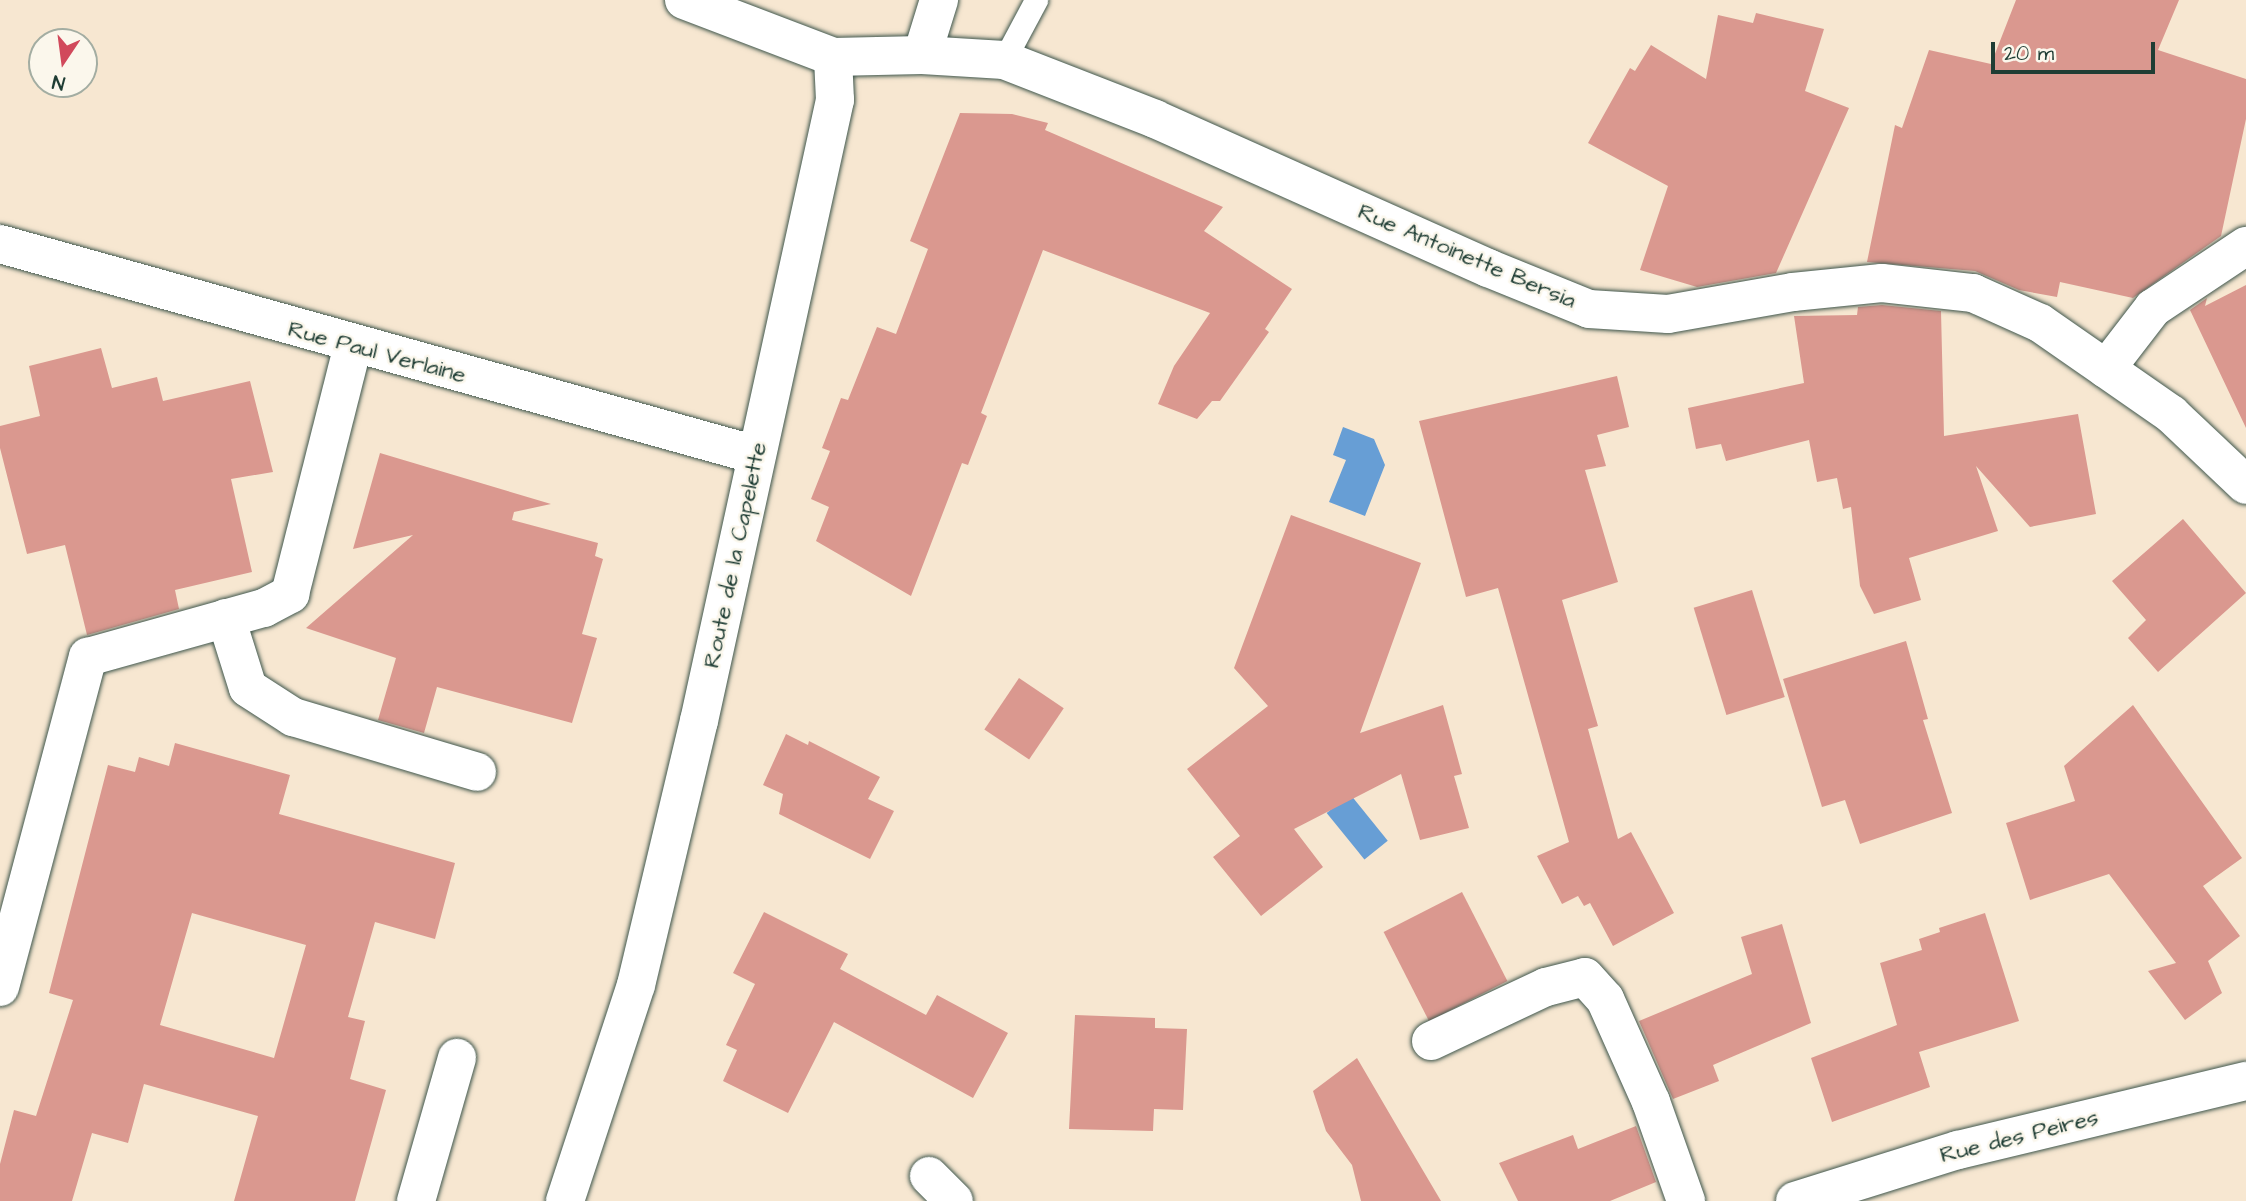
<!DOCTYPE html>
<html>
<head>
<meta charset="utf-8">
<style>
	body { margin:0 }
	#map { position:relative; width:2246px; height:1201px; overflow:hidden; background:#f7e7d1; font-family:"Architects Daughter",sans-serif }
	div>[style] { position:absolute }
	[style*='--x'] { left:calc(var(--x)*1px); top:calc(var(--y)*1px); width:calc(var(--w)*1px); rotate:calc(var(--a)*1deg) }
	.water>* { inset:0; background:#679ed5; transform-origin:0 0 }
	.building>* { inset:0; background:#da988f; transform-origin:0 0 }
	.roads { filter:drop-shadow(0 0 2px #3f564c) drop-shadow(0 0 2px #3f564c) }
	.service>* { height:23px; margin:-11.5px; padding:0 11.5px; transform-origin:11.5px; border-radius:11.5px; background:#fff }
	.minor>* { height:38px; margin:-19px; padding:0 19px; transform-origin:19px; border-radius:19px; background:#fff }
	span { translate:-50% -50%; white-space:nowrap; text-align:center; line-height:1.15; -webkit-text-stroke:5px #fbf7ec; paint-order:stroke }
	.street-label { font-size:23px; color:#1f3d34 }
	.north { position:absolute; left:28px; top:28px; width:70px; height:70px; box-sizing:border-box; background:#fbf7ec; border:2px solid #a3ada2; border-radius:50%; rotate:193deg; font-size:19px; font-weight:700; line-height:28px; text-align:center; color:#1f3d34 }
	.north::after { content:''; display:block; margin:auto; width:24px; height:32px; background:#d1495b; clip-path:polygon(50% 0,100% 100%,50% 72%,0 100%) }
	.scale { position:absolute; left:1991px; top:42px; width:164px; height:32px; box-sizing:border-box; border:4px solid #1f3d34; border-top:0; padding-left:9px; font-size:21px; line-height:24px; white-space:nowrap; color:#1f3d34; -webkit-text-stroke:5px #fbf7ec; paint-order:stroke }
</style>
</head>
<body>
<div id="map">
	<div class="water">
		<i style="clip-path:polygon(1343px 427px,1374px 439px,1385px 465px,1365px 516px,1329px 502px,1346px 460px,1333px 455px)"></i>
		<i style="left:1350px;top:794px;width:60px;height:30px;rotate:51deg"></i>
	</div>
	<div class="building">
		<i style="clip-path:polygon(2016px 0,2179px 0,2158px 50px,2246px 79px,2246px 119px,2221px 236px,2133px 298px,2060px 282px,2057px 297px,2019px 290px,1975px 271px,1867px 262px,1895px 125px,1902px 128px,1929px 50px,1991px 64px)"></i>
		<i style="clip-path:polygon(1756px 13px,1824px 29px,1805px 91px,1849px 108px,1776px 273px,1697px 287px,1640px 270px,1668px 186px,1588px 143px,1630px 68px,1635px 71px,1651px 45px,1706px 79px,1718px 15px,1753px 23px)"></i>
		<i style="clip-path:polygon(960px 113px,1012px 114px,1048px 123px,1045px 130px,1223px 207px,1204px 231px,1292px 289px,1265px 329px,1269px 332px,1220px 401px,1212px 401px,1197px 419px,1158px 404px,1174px 366px,1210px 313px,1043px 250px,981px 413px,987px 416px,968px 465px,962px 463px,911px 596px,816px 541px,829px 507px,811px 499px,830px 451px,822px 448px,841px 398px,848px 400px,877px 327px,896px 334px,928px 249px,910px 241px)"></i>
		<i style="clip-path:polygon(2246px 285px,2246px 428px,2190px 310px,2207px 298px,2205px 306px)"></i>
		<i style="clip-path:polygon(1882px 305px,1941px 311px,1944px 436px,2078px 414px,2096px 514px,2030px 527px,1976px 466px,1998px 531px,1909px 558px,1921px 600px,1874px 614px,1860px 586px,1851px 507px,1843px 509px,1837px 478px,1817px 482px,1809px 440px,1726px 461px,1721px 444px,1696px 449px,1688px 408px,1804px 383px,1794px 316px,1857px 315px,1858px 307px)"></i>
		<i style="clip-path:polygon(101px 348px,112px 388px,157px 377px,163px 401px,250px 381px,273px 472px,231px 479px,252px 572px,175px 590px,179px 609px,87px 635px,65px 545px,27px 554px,0 448px,0 426px,40px 416px,29px 366px)"></i>
		<i style="clip-path:polygon(1617px 376px,1629px 427px,1597px 435px,1606px 466px,1585px 470px,1618px 582px,1562px 600px,1598px 726px,1588px 729px,1618px 839px,1631px 832px,1674px 913px,1613px 946px,1590px 903px,1584px 906px,1578px 896px,1562px 904px,1537px 856px,1569px 842px,1498px 588px,1466px 597px,1419px 421px)"></i>
		<i style="clip-path:polygon(380px 453px,551px 504px,514px 512px,512px 520px,598px 543px,595px 556px,603px 559px,582px 634px,597px 638px,572px 723px,437px 687px,424px 733px,378px 720px,396px 658px,306px 628px,413px 535px,353px 549px)"></i>
		<i style="clip-path:polygon(1291px 515px,1421px 563px,1360px 733px,1443px 705px,1462px 774px,1454px 776px,1469px 828px,1420px 840px,1401px 774px,1294px 829px,1323px 867px,1261px 916px,1213px 857px,1240px 836px,1187px 769px,1268px 706px,1234px 668px)"></i>
		<i style="clip-path:polygon(2183px 519px,2246px 593px,2158px 672px,2128px 638px,2146px 620px,2112px 581px)"></i>
		<i style="left:1752px;top:590px;width:112px;height:61px;rotate:73deg"></i>
		<i style="clip-path:polygon(1906px 641px,1928px 719px,1923px 720px,1952px 813px,1860px 844px,1845px 800px,1822px 807px,1783px 679px)"></i>
		<i style="left:1019px;top:678px;width:54px;height:62px;rotate:34deg"></i>
		<i style="clip-path:polygon(2133px 705px,2242px 858px,2203px 886px,2240px 936px,2208px 961px,2222px 993px,2185px 1020px,2148px 971px,2176px 963px,2109px 874px,2030px 900px,2006px 823px,2075px 801px,2064px 766px)"></i>
		<i style="clip-path:polygon(786px 734px,808px 745px,809px 741px,880px 777px,868px 799px,894px 811px,870px 859px,779px 814px,783px 794px,763px 785px)"></i>
		<i style="clip-path:polygon(evenodd,175px 743px,290px 775px,279px 814px,455px 863px,435px 939px,375px 922px,348px 1017px,365px 1021px,350px 1079px,386px 1090px,355px 1201px,234px 1201px,258px 1116px,144px 1084px,128px 1143px,92px 1133px,72px 1201px,0 1201px,0 1164px,14px 1110px,36px 1116px,73px 1000px,49px 993px,108px 765px,135px 772px,139px 757px,169px 766px,175px 743px,192px 913px,306px 945px,274px 1058px,160px 1025px,192px 913px)"></i>
		<i style="left:1462px;top:892px;width:100px;height:88px;rotate:63deg"></i>
		<i style="clip-path:polygon(764px 912px,848px 954px,840px 969px,926px 1015px,937px 995px,1008px 1033px,973px 1098px,834px 1022px,788px 1113px,723px 1081px,737px 1050px,726px 1045px,755px 984px,733px 973px)"></i>
		<i style="clip-path:polygon(1985px 913px,2019px 1021px,1919px 1052px,1930px 1087px,1832px 1122px,1811px 1058px,1897px 1025px,1880px 963px,1922px 950px,1919px 939px,1940px 932px,1939px 928px)"></i>
		<i style="clip-path:polygon(1782px 924px,1811px 1023px,1713px 1065px,1719px 1081px,1673px 1099px,1639px 1021px,1752px 974px,1741px 937px)"></i>
		<i style="clip-path:polygon(1075px 1015px,1155px 1018px,1155px 1028px,1187px 1029px,1183px 1110px,1154px 1109px,1153px 1131px,1069px 1129px)"></i>
		<i style="clip-path:polygon(1357px 1058px,1402px 1135px,1441px 1201px,1361px 1201px,1352px 1165px,1326px 1131px,1313px 1091px)"></i>
		<i style="clip-path:polygon(1636px 1126px,1656px 1182px,1610px 1201px,1518px 1201px,1499px 1163px,1573px 1135px,1578px 1149px)"></i>
	</div>
	<div class="roads">
		<div class="service">
			<i style="--x:1004;--y:60;--w:68;--a:-61.9"></i>
		</div>
		<div class="minor">
			<i style="--x:684;--y:0;--w:160;--a:20.9"></i>
			<i style="--x:833;--y:57;--w:89;--a:-1.3"></i>
			<i style="--x:922;--y:55;--w:82;--a:3.5"></i>
			<i style="--x:1004;--y:60;--w:162;--a:21.3"></i>
			<i style="--x:1155;--y:119;--w:365;--a:24.1"></i>
			<i style="--x:1488;--y:268;--w:109;--a:22.1"></i>
			<i style="--x:1589;--y:309;--w:79;--a:3.6"></i>
			<i style="--x:1668;--y:314;--w:127;--a:-10"></i>
			<i style="--x:1793;--y:292;--w:89;--a:-5.8"></i>
			<i style="--x:1882;--y:283;--w:92;--a:6.3"></i>
			<i style="--x:1973;--y:293;--w:73;--a:24.1"></i>
			<i style="--x:2040;--y:323;--w:160;--a:34.8"></i>
			<i style="--x:2171;--y:414;--w:103;--a:43.4"></i>
			<i style="--x:922;--y:55;--w:58;--a:-72.8"></i>
			<i style="--x:0;--y:244;--w:785;--a:15.59"></i>
			<i style="--x:2106;--y:369;--w:77;--a:-52.4"></i>
			<i style="--x:2153;--y:308;--w:112;--a:-33.7"></i>
			<i style="--x:226;--y:618;--w:73;--a:72.6"></i>
			<i style="--x:248;--y:688;--w:54;--a:32.8"></i>
			<i style="--x:293;--y:717;--w:192;--a:16.6"></i>
			<i style="--x:0;--y:987;--w:342;--a:-75.1"></i>
			<i style="--x:88;--y:657;--w:183;--a:-15.6"></i>
			<i style="--x:264;--y:608;--w:30;--a:-28"></i>
			<i style="--x:290;--y:594;--w:257;--a:-75.8"></i>
			<i style="--x:1431;--y:1041;--w:127;--a:-25.2"></i>
			<i style="--x:1546;--y:987;--w:40;--a:-14.4"></i>
			<i style="--x:1585;--y:977;--w:30;--a:48"></i>
			<i style="--x:1605;--y:999;--w:113;--a:65.9"></i>
			<i style="--x:1651;--y:1102;--w:105;--a:70.5"></i>
			<i style="--x:929;--y:1176;--w:35;--a:45"></i>
			<i style="--x:416;--y:1201;--w:149;--a:-74"></i>
			<i style="--x:565;--y:1201;--w:227;--a:-71.8"></i>
			<i style="--x:636;--y:985;--w:271;--a:-76.6"></i>
			<i style="--x:699;--y:721;--w:636;--a:-77.65"></i>
			<i style="--x:835;--y:100;--w:43;--a:-92.7"></i>
			<i style="--x:1795;--y:1201;--w:171;--a:-17.4"></i>
			<i style="--x:1958;--y:1150;--w:296;--a:-13.5"></i>
		</div>
	</div>
	<div class="street-label">
		<span style="left:1467px;top:256px;rotate:23deg">Rue Antoinette Bersia</span>
		<span style="left:377px;top:352px;rotate:15deg">Rue Paul Verlaine</span>
		<span style="left:735px;top:555px;rotate:-78deg">Route de la Capelette</span>
		<span style="left:2019px;top:1136px;rotate:-14deg">Rue des Peires</span>
	</div>
	<div class="north">N</div>
	<div class="scale">20 m</div>
</div>
</body>
</html>
